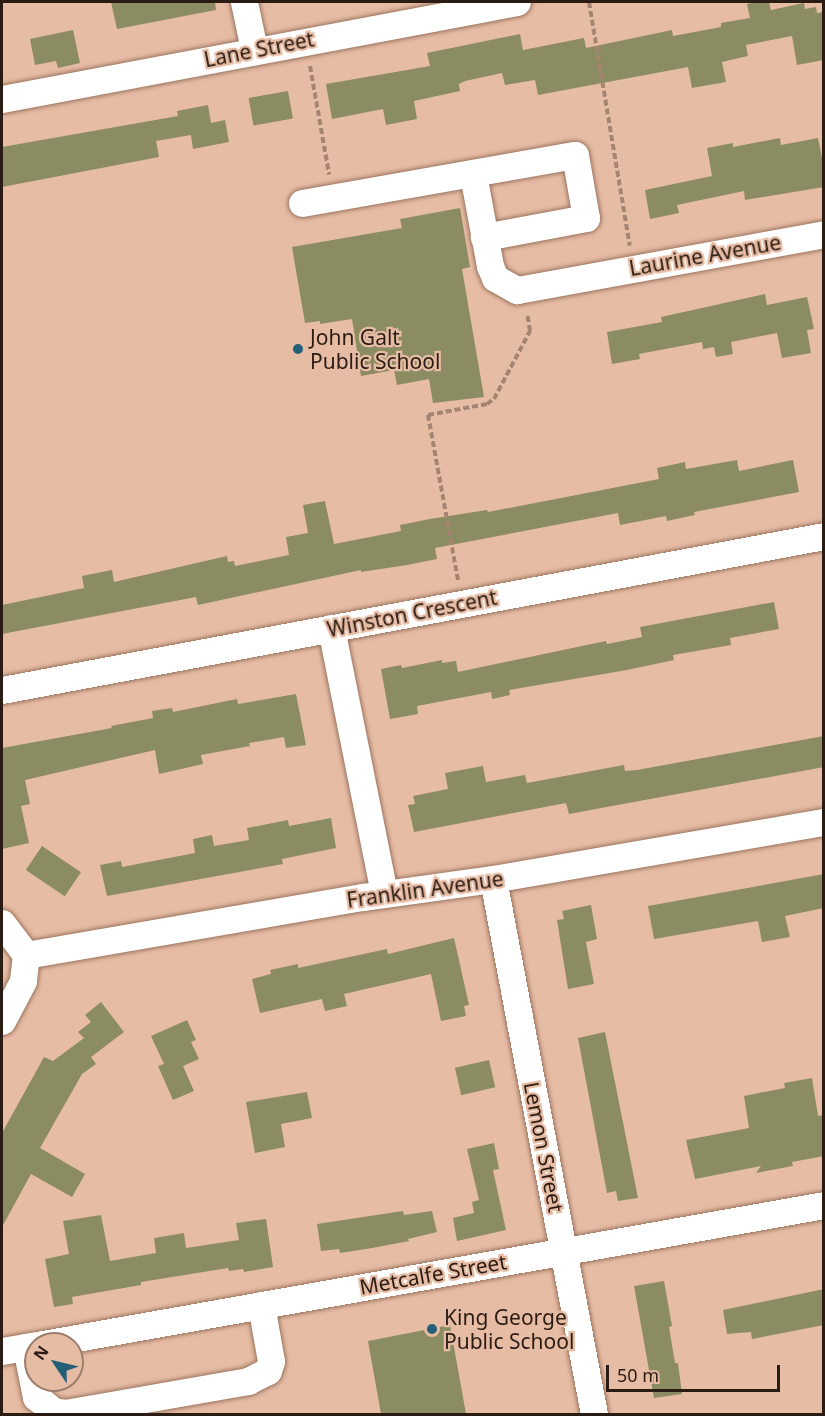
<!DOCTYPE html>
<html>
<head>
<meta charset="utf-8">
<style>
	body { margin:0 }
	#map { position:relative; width:825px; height:1416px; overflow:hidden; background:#e7bca5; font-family:"Noto Sans",sans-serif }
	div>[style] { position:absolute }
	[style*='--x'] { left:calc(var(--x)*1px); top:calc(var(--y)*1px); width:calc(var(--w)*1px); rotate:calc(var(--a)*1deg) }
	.building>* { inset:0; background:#8b8c62; transform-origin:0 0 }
	.path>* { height:4px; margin-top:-2px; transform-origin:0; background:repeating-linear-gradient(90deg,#a58472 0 6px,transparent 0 9px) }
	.roads { filter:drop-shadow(0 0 2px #9b745e) drop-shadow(0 0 2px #9b745e) }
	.minor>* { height:27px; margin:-13.5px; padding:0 13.5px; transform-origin:13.5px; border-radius:13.5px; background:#fff }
	.dots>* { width:16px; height:16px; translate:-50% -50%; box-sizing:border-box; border:3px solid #e7bca5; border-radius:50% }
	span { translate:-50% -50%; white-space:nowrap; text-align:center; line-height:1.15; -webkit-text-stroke:4.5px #e7bca5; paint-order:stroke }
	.street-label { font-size:21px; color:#2b1c13 }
	.poi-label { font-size:21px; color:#2b1c13 }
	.left { translate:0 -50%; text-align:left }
	.frame { position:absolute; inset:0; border:3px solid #2b1c13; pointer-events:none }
	.north { position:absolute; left:24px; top:1332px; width:60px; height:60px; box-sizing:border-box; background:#e7bca5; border:2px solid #9c7c6b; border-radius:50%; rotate:305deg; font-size:16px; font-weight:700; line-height:24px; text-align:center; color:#2b1c13 }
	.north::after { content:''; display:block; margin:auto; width:21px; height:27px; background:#245e77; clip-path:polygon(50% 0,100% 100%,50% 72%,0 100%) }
	.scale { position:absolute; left:606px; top:1365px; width:174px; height:27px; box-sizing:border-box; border:3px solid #2b1c13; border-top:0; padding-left:8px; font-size:18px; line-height:21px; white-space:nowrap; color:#2b1c13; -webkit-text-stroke:4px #e7bca5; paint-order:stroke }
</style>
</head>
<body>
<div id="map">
	<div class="building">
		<i style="clip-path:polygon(111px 2px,215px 2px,216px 10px,117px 29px)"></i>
		<i style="clip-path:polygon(758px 2px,769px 2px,771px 10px,804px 3px,805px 9px,816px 7px,817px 13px,824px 12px,824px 60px,797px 65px,792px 36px,746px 45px,748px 56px,722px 62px,726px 82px,692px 88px,688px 67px,538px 95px,535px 80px,505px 85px,502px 73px,465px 81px,459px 84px,460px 91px,414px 101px,417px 119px,386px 125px,383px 109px,332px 119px,326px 84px,430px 66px,427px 53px,520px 34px,523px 50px,584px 38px,586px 48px,672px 30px,673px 36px,721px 27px,721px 23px,750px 18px,747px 4px)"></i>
		<i style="clip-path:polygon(73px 30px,80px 63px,58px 68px,56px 61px,35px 65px,30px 39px)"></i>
		<i style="left:288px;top:91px;width:28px;height:40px;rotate:80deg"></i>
		<i style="clip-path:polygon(208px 105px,211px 123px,225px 120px,229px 142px,193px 149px,191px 135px,156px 141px,159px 157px,2px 187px,2px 147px,178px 116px,177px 111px)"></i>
		<i style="clip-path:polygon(780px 138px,781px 145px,818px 138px,824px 168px,824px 187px,745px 200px,744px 191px,677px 205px,679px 213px,650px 219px,645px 190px,712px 176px,707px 148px,733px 143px,733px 147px)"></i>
		<i style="clip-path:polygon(460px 208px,470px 267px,462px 269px,484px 397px,433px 403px,429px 379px,397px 385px,394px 370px,361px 376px,352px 319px,320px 324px,320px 321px,305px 323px,292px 247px,402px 228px,400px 219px)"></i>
		<i style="clip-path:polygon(765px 294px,767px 305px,807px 297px,814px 329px,807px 330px,811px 353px,782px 358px,777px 333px,731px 342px,733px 354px,716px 357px,714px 347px,703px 349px,702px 342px,639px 354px,640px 359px,612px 364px,607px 332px,662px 322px,661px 317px)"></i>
		<i style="clip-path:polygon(737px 460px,739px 471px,793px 460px,799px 492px,694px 512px,695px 515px,667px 521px,666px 516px,620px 525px,618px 513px,435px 548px,437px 559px,407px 565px,361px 572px,361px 570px,198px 605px,196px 597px,2px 634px,2px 605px,84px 588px,82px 576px,112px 570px,114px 582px,227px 556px,228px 562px,234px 561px,235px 566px,289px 555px,286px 537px,308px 533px,303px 505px,325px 501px,334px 544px,401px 531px,400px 525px,430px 519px,487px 510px,488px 512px,659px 479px,657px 468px,685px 462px,686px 469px)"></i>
		<i style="clip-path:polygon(774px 602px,779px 629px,730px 638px,731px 645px,673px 655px,674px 660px,627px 670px,509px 690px,510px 695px,492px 699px,491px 692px,417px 706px,418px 714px,390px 719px,381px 669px,401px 665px,402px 668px,442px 660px,442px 663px,456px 661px,458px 672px,606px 641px,607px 644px,642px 637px,640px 627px)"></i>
		<i style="clip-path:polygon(296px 694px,306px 745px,286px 748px,284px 737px,249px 743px,250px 746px,201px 755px,203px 764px,159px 774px,155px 750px,25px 780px,30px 804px,21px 806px,29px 843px,2px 849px,2px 748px,112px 728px,111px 726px,153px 718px,152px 711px,172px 708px,173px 712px,237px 699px,238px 704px)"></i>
		<i style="clip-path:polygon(824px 736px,824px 767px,569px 814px,566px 803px,414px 832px,408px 805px,415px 804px,413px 796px,448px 789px,445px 773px,483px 766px,486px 782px,525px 775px,527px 783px,624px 765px,625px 771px,637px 770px)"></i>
		<i style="clip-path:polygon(331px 818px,336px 848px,282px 859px,283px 864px,107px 896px,100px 865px,121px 861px,122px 867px,195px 853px,193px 839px,212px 835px,214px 846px,249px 840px,247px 828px,288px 820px,289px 826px)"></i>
		<i style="left:42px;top:846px;width:47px;height:29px;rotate:34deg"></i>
		<i style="clip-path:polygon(824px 874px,824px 908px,785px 916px,790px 937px,762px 942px,758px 921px,654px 939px,648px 906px)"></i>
		<i style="clip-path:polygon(591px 905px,597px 939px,586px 942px,594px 984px,568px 989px,557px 920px,564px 919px,562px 911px)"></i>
		<i style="clip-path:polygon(454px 938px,469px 1005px,464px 1006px,466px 1016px,441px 1021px,431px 974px,344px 994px,347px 1006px,325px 1011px,322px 999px,260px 1013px,252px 979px,271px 974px,270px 970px,298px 964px,298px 968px,387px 949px,388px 954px)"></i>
		<i style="clip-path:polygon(101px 1002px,124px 1032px,91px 1057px,96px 1064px,82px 1074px,40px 1148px,85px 1174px,72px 1197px,31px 1174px,2px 1227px,2px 1133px,44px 1057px,53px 1061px,84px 1038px,78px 1032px,91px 1022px,85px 1015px)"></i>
		<i style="clip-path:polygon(187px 1020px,196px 1040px,191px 1042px,199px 1059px,183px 1066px,194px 1091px,173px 1100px,158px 1066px,164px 1064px,151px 1036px)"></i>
		<i style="clip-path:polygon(605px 1032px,638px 1198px,618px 1201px,616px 1191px,607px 1193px,578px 1038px)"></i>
		<i style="left:489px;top:1060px;width:28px;height:35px;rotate:77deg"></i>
		<i style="clip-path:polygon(812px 1078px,818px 1116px,824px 1115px,824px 1156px,792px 1162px,793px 1166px,756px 1173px,761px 1166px,695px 1179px,686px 1140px,749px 1128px,744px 1096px,785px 1088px,784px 1083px)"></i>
		<i style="clip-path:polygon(307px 1092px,312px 1118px,281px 1124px,285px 1147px,255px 1153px,246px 1102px)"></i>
		<i style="clip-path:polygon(494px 1143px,499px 1169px,493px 1170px,506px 1230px,457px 1241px,453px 1218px,474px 1213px,472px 1202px,479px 1200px,467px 1149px)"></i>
		<i style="clip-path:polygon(403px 1211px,404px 1215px,432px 1211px,437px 1232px,408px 1239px,409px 1241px,372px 1248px,340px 1253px,339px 1249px,321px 1251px,317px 1224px)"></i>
		<i style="clip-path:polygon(101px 1215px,110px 1261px,156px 1253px,154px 1238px,184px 1233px,186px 1248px,239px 1240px,236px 1223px,266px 1219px,273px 1267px,244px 1272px,243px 1269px,229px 1271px,228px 1268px,141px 1282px,141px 1285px,72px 1297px,73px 1304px,54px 1307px,45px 1259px,69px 1254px,63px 1221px)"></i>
		<i style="clip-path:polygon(664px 1281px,672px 1326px,669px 1327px,675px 1363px,678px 1363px,682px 1394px,654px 1398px,634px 1286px)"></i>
		<i style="clip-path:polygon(824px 1289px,824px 1325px,752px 1339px,751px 1332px,727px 1334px,723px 1310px)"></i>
		<i style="clip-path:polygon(450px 1325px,466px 1414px,381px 1414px,368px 1341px)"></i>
	</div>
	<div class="path">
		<i style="--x:589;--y:2;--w:247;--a:80.5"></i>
		<i style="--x:310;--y:66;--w:110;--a:80"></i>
		<i style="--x:458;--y:580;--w:168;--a:-100.3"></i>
		<i style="--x:428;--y:415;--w:60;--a:-10.6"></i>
		<i style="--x:487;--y:404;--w:9;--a:-36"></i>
		<i style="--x:494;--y:399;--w:77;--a:-62.1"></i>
		<i style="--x:530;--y:331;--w:18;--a:-99"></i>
	</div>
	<div class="roads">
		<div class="minor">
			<i style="--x:244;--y:2;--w:48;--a:78"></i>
			<i style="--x:2;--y:99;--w:524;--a:-10.67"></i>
			<i style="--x:473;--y:174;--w:94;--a:79.5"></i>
			<i style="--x:490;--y:266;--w:13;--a:67"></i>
			<i style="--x:495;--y:278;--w:25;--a:29"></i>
			<i style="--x:517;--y:290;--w:312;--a:-10.3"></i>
			<i style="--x:302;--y:203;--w:277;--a:-10"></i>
			<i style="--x:575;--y:155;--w:64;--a:80.1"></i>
			<i style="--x:586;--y:218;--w:104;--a:169.4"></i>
			<i style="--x:331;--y:628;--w:270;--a:78.7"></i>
			<i style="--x:2;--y:690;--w:836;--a:-10.61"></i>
			<i style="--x:493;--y:879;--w:544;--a:79.31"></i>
			<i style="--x:2;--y:923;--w:40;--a:53"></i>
			<i style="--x:26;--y:955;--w:26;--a:97"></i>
			<i style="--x:23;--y:981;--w:45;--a:117.7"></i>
			<i style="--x:26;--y:955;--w:342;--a:-9.8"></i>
			<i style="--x:363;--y:897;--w:131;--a:-7.9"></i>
			<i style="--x:493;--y:879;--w:336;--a:-9.8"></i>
			<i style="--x:43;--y:1344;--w:793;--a:-10.09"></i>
			<i style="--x:26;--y:1347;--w:51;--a:78.7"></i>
			<i style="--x:36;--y:1397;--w:22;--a:39"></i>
			<i style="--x:53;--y:1411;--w:12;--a:9"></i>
			<i style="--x:65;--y:1413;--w:186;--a:-9.9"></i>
			<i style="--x:248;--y:1381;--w:22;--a:-27"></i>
			<i style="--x:268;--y:1371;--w:10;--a:-73"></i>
			<i style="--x:271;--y:1361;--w:57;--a:-100.1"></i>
			<i style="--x:2;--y:1351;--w:35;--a:-10"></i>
		</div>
	</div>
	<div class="dots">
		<i style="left:298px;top:349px;background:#245e77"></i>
		<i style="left:432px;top:1329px;background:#245e77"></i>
	</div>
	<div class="street-label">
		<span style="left:259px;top:49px;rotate:-11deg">Lane Street</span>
		<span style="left:705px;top:255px;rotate:-10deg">Laurine Avenue</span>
		<span style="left:412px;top:613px;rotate:-11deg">Winston Crescent</span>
		<span style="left:425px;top:889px;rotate:-8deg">Franklin Avenue</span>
		<span style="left:544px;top:1147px;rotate:79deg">Lemon Street</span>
		<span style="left:433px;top:1274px;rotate:-10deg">Metcalfe Street</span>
	</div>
	<div class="poi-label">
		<span class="left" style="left:310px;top:349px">John Galt<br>Public School</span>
		<span class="left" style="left:444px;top:1329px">King George<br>Public School</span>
	</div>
	<div class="frame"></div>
	<div class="north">N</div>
	<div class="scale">50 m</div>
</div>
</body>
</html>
